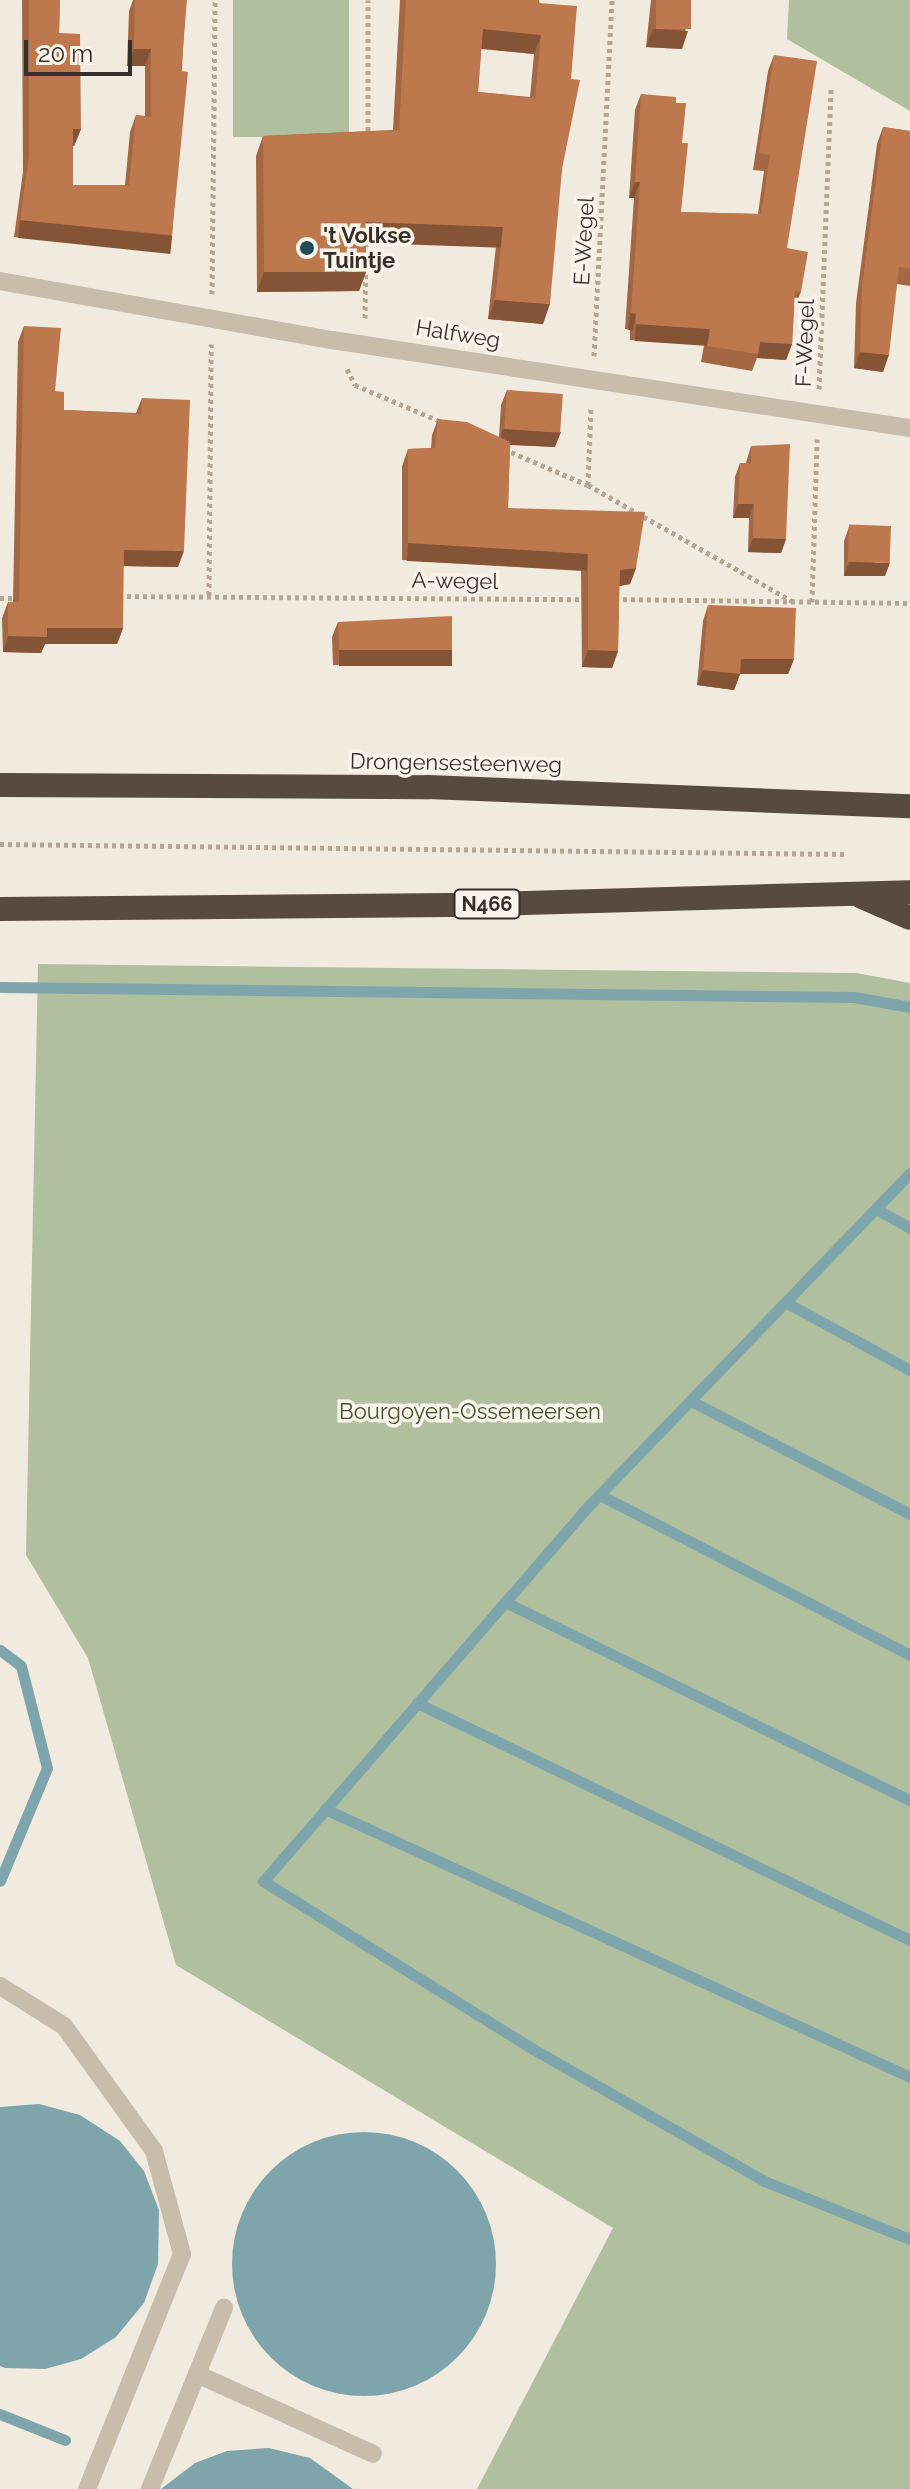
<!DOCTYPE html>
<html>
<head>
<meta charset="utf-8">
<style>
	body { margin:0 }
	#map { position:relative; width:910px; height:2489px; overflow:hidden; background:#f1eade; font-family:Raleway,sans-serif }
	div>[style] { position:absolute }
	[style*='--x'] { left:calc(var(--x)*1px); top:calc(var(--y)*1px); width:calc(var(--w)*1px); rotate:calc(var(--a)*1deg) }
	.green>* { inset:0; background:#b0bf9e; transform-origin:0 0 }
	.water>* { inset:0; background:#7ea4ac }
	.round { border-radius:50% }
	.stream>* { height:11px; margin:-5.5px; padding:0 5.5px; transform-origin:5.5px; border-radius:5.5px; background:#7ea4ac }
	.path>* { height:5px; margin-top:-2.5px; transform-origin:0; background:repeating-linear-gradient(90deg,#b4a694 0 4px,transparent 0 8px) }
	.lane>* { height:18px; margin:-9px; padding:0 9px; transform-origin:9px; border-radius:9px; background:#c8bcaa }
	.highway>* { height:24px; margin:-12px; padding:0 12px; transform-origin:12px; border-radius:12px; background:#564a41 }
	.wall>* { inset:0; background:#a36743 }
	.shaded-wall>* { inset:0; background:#855437; transform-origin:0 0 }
	.building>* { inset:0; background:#be784e; transform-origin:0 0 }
	.dots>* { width:22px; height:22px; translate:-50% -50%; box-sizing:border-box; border:4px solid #f9f4ea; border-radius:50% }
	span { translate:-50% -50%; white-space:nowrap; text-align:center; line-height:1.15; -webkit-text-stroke:7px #f9f4ea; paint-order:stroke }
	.shield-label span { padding:2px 6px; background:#f9f4ea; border:2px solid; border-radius:6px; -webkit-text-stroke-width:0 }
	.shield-label { font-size:20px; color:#362f29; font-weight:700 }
	.poi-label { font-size:22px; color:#362f29; font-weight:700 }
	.left { translate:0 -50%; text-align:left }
	.street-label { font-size:22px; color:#362f29 }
	.park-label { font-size:22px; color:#41532f }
	.scale { position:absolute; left:24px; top:40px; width:108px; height:36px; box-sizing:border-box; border:4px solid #362f29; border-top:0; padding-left:10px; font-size:24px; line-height:28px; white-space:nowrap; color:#362f29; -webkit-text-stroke:6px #f9f4ea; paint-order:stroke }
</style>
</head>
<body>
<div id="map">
	<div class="green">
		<i style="left:233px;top:0;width:116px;height:137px"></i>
		<i style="clip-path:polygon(789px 0,910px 0,910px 111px,787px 39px)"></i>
		<i style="clip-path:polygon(38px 964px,856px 973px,910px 983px,910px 2489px,477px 2489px,613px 2228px,176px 1965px,88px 1658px,26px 1555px)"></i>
	</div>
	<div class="water">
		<i style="clip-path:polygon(39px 2104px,80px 2115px,120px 2141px,144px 2171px,159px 2210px,158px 2264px,144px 2303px,116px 2337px,81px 2359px,45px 2369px,5px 2368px,0 2366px,0 2107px)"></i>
		<i class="round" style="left:232px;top:2132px;width:264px;height:264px"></i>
		<i style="clip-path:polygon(269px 2448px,310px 2458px,353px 2489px,161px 2489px,195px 2463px,227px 2451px)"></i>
	</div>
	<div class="stream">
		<i style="--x:0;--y:987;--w:854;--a:0.67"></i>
		<i style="--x:854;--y:997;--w:57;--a:10.1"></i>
		<i style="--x:910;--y:1173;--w:470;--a:134"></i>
		<i style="--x:584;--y:1511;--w:490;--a:130.9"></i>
		<i style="--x:263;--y:1881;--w:318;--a:31.9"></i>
		<i style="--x:533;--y:2049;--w:266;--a:29.7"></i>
		<i style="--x:764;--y:2181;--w:157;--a:21.7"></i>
		<i style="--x:876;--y:1209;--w:39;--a:29"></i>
		<i style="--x:787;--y:1303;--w:140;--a:28.6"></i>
		<i style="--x:691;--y:1401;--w:246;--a:27.3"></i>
		<i style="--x:600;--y:1495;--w:349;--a:27.3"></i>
		<i style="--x:505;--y:1602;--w:451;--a:26.1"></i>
		<i style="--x:0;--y:1650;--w:26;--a:37"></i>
		<i style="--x:21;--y:1666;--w:105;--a:75.7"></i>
		<i style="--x:47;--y:1768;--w:122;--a:112.6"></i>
		<i style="--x:417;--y:1703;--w:547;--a:25.68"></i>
		<i style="--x:325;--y:1809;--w:643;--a:24.61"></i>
		<i style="--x:0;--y:2414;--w:70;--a:21.8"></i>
	</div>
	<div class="path">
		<i style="--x:368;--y:138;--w:138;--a:-90"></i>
		<i style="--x:212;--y:294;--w:294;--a:-89.4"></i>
		<i style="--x:365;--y:318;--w:82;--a:-89.3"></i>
		<i style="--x:594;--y:356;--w:356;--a:-87.1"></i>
		<i style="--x:347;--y:369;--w:18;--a:63"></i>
		<i style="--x:355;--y:385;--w:92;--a:23"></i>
		<i style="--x:819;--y:389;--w:303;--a:-87.7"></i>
		<i style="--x:504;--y:449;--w:91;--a:23.2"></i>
		<i style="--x:588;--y:485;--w:235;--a:29.6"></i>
		<i style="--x:588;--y:485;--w:79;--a:-87.8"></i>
		<i style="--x:209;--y:595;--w:251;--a:-89.5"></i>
		<i style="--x:119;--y:596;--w:466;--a:0.4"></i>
		<i style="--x:0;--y:598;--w:17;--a:0"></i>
		<i style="--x:615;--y:599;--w:295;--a:0.8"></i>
		<i style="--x:812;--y:602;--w:163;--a:-88.2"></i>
		<i style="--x:0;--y:844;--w:846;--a:0.68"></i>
	</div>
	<div class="lane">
		<i style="--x:0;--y:281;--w:337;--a:10.1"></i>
		<i style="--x:332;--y:340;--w:585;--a:8.66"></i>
		<i style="--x:0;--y:1986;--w:75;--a:32"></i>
		<i style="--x:64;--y:2026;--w:154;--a:54.2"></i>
		<i style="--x:154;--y:2151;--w:107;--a:74.8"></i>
		<i style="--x:182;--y:2254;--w:253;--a:112"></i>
		<i style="--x:197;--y:2374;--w:193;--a:24.4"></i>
		<i style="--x:150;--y:2489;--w:196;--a:-67.8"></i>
	</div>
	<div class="highway">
		<i style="--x:0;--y:785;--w:428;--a:0.3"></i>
		<i style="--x:428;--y:787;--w:482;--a:2.3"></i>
		<i style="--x:862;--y:897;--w:52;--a:23.6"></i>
		<i style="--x:0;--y:909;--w:451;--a:-0.5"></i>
		<i style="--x:451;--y:905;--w:459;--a:-1.6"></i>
	</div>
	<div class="wall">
		<i style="clip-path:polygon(22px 0,60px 0,59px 33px,81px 129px,74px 146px,73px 146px,73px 185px,125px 185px,130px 132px,136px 115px,145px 116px,145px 66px,127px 66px,129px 11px,133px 0,186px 0,172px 235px,166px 252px,14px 237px,23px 172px)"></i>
		<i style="clip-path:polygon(evenodd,400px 0,539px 0,562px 169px,543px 324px,488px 319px,496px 246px,366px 241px,366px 272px,359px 291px,257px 292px,256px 156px,263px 136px,393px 130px,400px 0,481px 49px,534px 54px,530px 97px,478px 92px,481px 49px)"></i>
		<i style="clip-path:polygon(651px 0,691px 0,682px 49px,646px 47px)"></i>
		<i style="clip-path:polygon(774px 55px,787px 248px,801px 292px,794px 308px,792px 344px,786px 360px,757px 358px,752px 371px,701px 362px,704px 345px,630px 340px,630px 330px,625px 329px,634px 198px,629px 198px,635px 110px,641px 94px,676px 103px,682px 143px,681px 212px,758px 214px,764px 171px,753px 170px,768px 71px)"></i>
		<i style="clip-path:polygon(883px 127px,910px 131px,910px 286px,897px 284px,883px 372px,854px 368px,856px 303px,877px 144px)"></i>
		<i style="clip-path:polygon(24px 326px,64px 410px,136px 413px,142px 398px,178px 567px,123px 566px,123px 628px,117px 644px,45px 644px,41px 653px,3px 652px,2px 618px,8px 602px,13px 602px,18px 342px)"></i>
		<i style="clip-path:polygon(507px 390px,555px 447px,510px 445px,508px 508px,636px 568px,630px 584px,619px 586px,618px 651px,612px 668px,582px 667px,581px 571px,402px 560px,402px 466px,408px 449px,431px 448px,432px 435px,438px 419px,499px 437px,501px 405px)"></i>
		<i style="clip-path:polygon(751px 446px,786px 539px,781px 553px,748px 552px,749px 518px,733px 518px,735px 477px,740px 463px,746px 463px)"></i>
		<i style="clip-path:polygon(849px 527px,885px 576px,844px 576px,844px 541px)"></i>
		<i style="clip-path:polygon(708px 605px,794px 659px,788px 674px,740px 674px,734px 690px,697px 685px,703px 621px)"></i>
		<i style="clip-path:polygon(338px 622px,452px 650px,446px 665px,333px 665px,332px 637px)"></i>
	</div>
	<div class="shaded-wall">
		<i style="clip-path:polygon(483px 29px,541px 35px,534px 54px,476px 48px)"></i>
		<i style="clip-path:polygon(653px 29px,688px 31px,682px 49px,646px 47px)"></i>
		<i style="clip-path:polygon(134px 49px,151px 49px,145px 66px,127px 66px)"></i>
		<i style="clip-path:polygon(73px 129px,81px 129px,74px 146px,67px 146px)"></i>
		<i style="clip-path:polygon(635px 182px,640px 182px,634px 198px,629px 198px)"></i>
		<i style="left:20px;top:220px;width:153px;height:18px;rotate:6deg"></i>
		<i style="left:366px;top:222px;width:137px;height:21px;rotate:2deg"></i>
		<i style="clip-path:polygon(264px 272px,366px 272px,359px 291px,257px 292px)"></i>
		<i style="clip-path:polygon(495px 300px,550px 304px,543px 324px,488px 319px)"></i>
		<i style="left:631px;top:313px;width:5px;height:17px;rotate:11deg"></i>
		<i style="left:636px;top:324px;width:74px;height:17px;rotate:4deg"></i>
		<i style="clip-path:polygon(760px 342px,792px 344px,786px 360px,757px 358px)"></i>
		<i style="clip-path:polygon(860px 352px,889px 355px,883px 372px,854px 368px)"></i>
		<i style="clip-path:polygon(503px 429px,561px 432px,555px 447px,498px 444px)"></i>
		<i style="clip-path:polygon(738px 504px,754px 504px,749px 518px,733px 518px)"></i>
		<i style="clip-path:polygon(753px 538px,786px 539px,781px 553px,748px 552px)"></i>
		<i style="left:408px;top:543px;width:180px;height:18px;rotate:3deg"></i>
		<i style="clip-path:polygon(124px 550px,184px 551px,178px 567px,118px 566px)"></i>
		<i style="clip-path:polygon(849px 562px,890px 563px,885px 576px,844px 576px)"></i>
		<i style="clip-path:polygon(636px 568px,630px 584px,614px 587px,620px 570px)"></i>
		<i style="clip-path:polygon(47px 628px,123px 628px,117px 644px,45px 644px,41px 653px,3px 652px,8px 636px)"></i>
		<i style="left:339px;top:650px;width:113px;height:16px"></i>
		<i style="clip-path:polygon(588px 650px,618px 651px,612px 668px,582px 667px)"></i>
		<i style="clip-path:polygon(741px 659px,794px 659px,788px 674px,740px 674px,734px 690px,697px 685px,703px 670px)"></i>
	</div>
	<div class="building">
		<i style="clip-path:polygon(29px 0,60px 0,59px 33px,80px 34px,81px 129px,73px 129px,73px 185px,129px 185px,136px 115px,151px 117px,151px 49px,134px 49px,135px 0,187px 0,181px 71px,188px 72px,172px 235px,20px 220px,29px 155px)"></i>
		<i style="clip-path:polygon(evenodd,406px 0,539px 0,538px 3px,577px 6px,571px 79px,580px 80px,562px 169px,550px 304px,495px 300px,503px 227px,366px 222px,366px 272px,264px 272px,263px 136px,399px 130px,406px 0,483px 29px,541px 35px,535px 98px,478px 92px,483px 29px)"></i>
		<i style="left:656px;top:0;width:35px;height:29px"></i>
		<i style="clip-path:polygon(774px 55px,817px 61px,787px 248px,808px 252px,801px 292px,795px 291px,792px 344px,760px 342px,758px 354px,707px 346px,710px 329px,636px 324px,636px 314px,631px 313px,640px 182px,635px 182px,641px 94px,676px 97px,676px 103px,686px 103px,682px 143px,688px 143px,681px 212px,761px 214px,770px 155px,759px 153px)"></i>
		<i style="clip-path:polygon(883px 127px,910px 131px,910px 269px,899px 267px,889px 355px,860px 352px,862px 286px)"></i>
		<i style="clip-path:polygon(24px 326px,61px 328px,55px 391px,64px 392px,64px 410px,141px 414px,142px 398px,190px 400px,184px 551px,124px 550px,123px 628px,47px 628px,47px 637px,8px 636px,8px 602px,19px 602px)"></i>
		<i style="left:507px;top:390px;width:56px;height:39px;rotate:4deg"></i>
		<i style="clip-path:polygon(438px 419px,467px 422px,510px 442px,508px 508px,645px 512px,636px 568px,620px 570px,618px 651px,588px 650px,588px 554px,408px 543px,408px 449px,435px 448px)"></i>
		<i style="clip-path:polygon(790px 444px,786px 539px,753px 538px,754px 504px,738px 504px,740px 463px,751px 463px,751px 446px)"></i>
		<i style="left:891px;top:526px;width:37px;height:42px;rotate:92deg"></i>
		<i style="clip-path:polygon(708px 605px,796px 608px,794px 659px,741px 659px,740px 674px,703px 670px)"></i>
		<i style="clip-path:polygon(452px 616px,452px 650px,339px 650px,338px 622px)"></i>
	</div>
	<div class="dots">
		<i style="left:307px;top:248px;background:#214b55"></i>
	</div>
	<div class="shield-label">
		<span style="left:487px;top:904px">N466</span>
	</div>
	<div class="poi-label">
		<span class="left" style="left:323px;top:248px">'t Volkse<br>Tuintje</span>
	</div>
	<div class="street-label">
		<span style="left:584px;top:241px;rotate:-87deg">E-Wegel</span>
		<span style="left:458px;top:334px;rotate:9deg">Halfweg</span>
		<span style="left:805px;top:343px;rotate:-88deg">F-Wegel</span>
		<span style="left:455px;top:581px;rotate:1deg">A-wegel</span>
		<span style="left:456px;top:763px;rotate:1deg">Drongensesteenweg</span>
	</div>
	<div class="park-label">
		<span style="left:470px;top:1412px">Bourgoyen-Ossemeersen</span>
	</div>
	<div class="scale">20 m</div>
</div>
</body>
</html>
